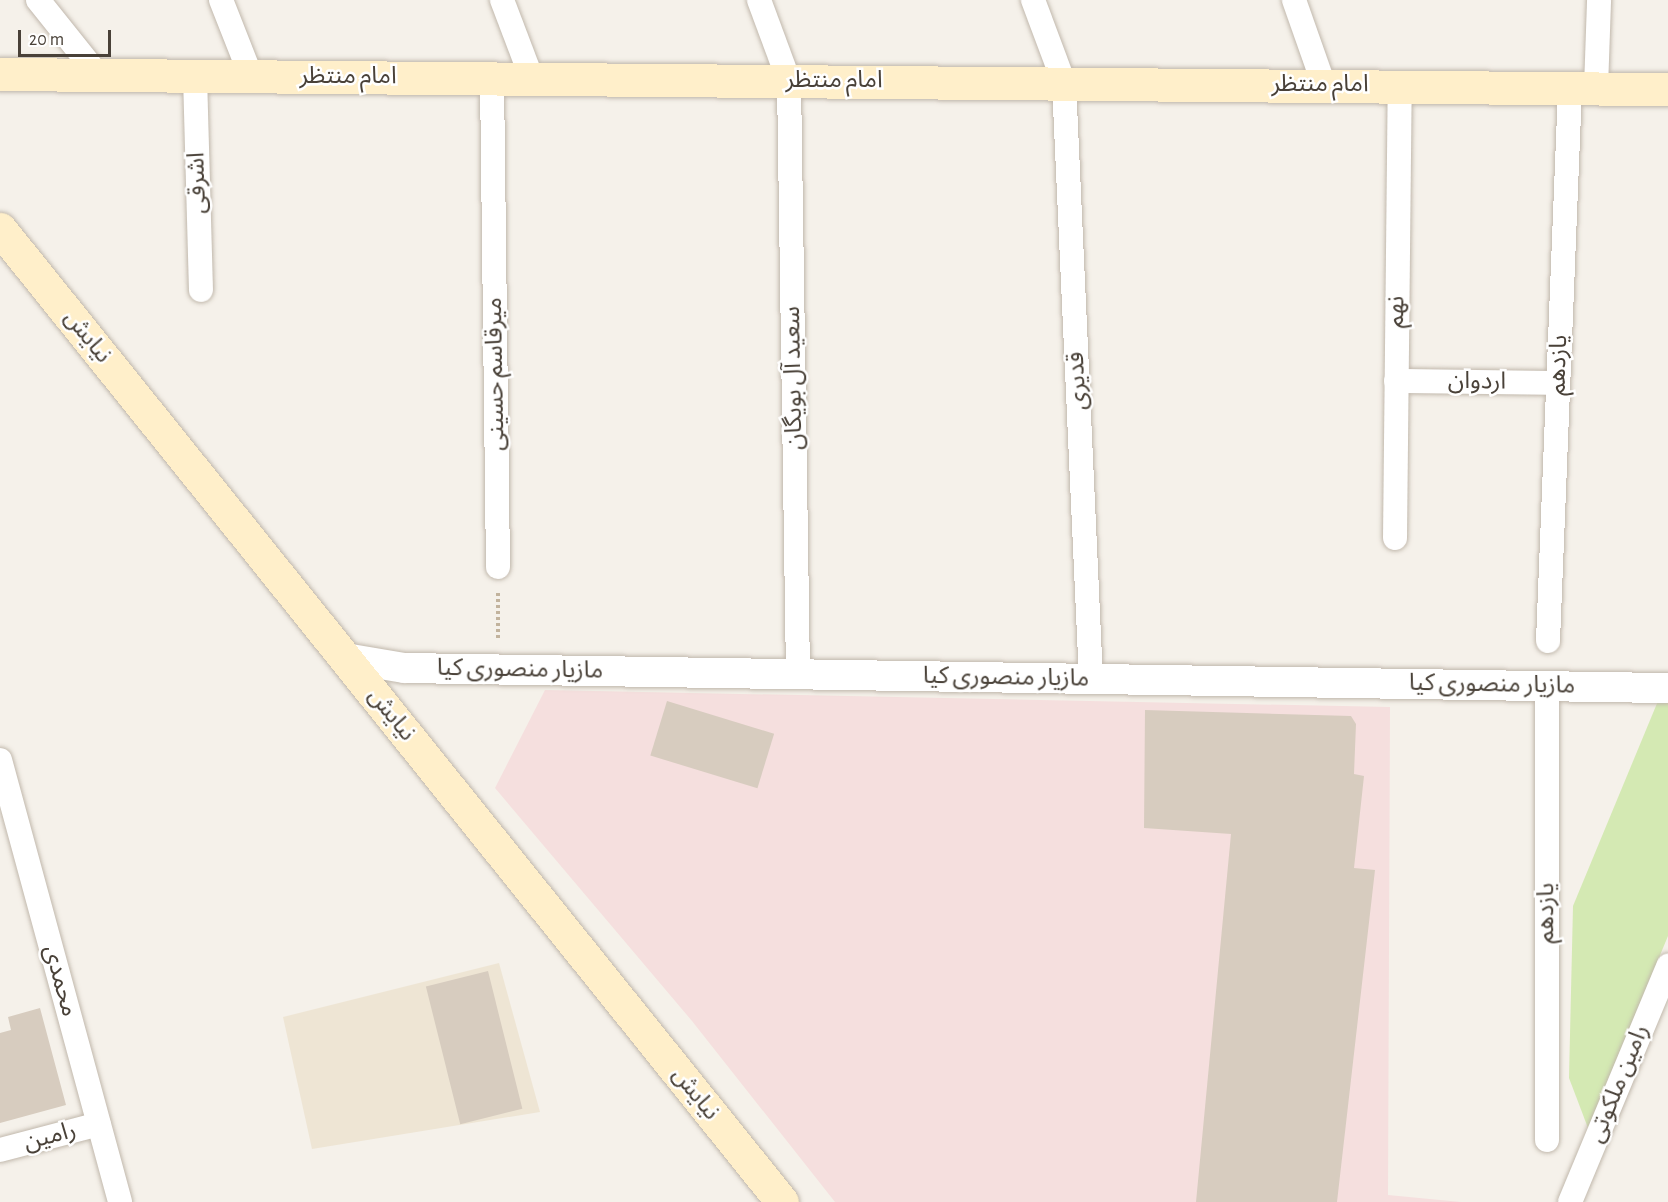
<!DOCTYPE html>
<html>
<head>
<meta charset="utf-8">
<style>
	body { margin:0 }
	#map { position:relative; width:1668px; height:1202px; overflow:hidden; background:#f5f1ea; font-family:"Alegreya Sans","Noto Sans Arabic",sans-serif }
	div>[style] { position:absolute }
	[style*='--x'] { left:calc(var(--x)*1px); top:calc(var(--y)*1px); width:calc(var(--w)*1px); rotate:calc(var(--a)*1deg) }
	.education>* { inset:0; background:#eee5d4 }
	.medical>* { inset:0; background:#f5dfde }
	.green>* { inset:0; background:#d4e9b3 }
	.building>* { inset:0; background:#d7ccbf; transform-origin:0 0 }
	.path>* { height:4px; margin-top:-2px; transform-origin:0; background:repeating-linear-gradient(90deg,#c2b39d 0 3px,transparent 0 6px) }
	.roads { filter:drop-shadow(0 0 2px #c1b8ac) drop-shadow(0 0 2px #c1b8ac) }
	.minor>* { height:24px; margin:-12px; padding:0 12px; transform-origin:12px; border-radius:12px; background:#fff }
	.tertiary>* { height:30px; margin:-15px; padding:0 15px; transform-origin:15px; border-radius:15px; background:#fff }
	.secondary>* { height:33px; margin:-16.5px; padding:0 16.5px; transform-origin:16.5px; border-radius:16.5px; background:#ffefca }
	span { translate:-50% -50%; white-space:nowrap; text-align:center; line-height:1.15; -webkit-text-stroke:5px #fff; paint-order:stroke }
	.street-label { font-size:24px; color:#494138 }
	.scale { position:absolute; left:18px; top:30px; width:93px; height:27px; box-sizing:border-box; border:3px solid #494138; border-top:0; padding-left:8px; font-size:18px; line-height:21px; white-space:nowrap; color:#494138; -webkit-text-stroke:4px #fff; paint-order:stroke }
</style>
</head>
<body>
<div id="map">
	<div class="education">
		<i style="clip-path:polygon(499px 963px,540px 1112px,312px 1149px,283px 1017px)"></i>
	</div>
	<div class="medical">
		<i style="clip-path:polygon(545px 690px,1390px 707px,1388px 1195px,1461px 1202px,835px 1202px,692px 1021px,495px 788px)"></i>
	</div>
	<div class="green">
		<i style="clip-path:polygon(1658px 701px,1668px 702px,1668px 936px,1588px 1128px,1569px 1078px,1573px 906px)"></i>
	</div>
	<div class="building">
		<i style="left:667px;top:701px;width:112px;height:57px;rotate:17deg"></i>
		<i style="clip-path:polygon(1145px 710px,1351px 716px,1356px 724px,1354px 774px,1364px 776px,1354px 868px,1375px 870px,1337px 1202px,1196px 1202px,1231px 834px,1144px 828px)"></i>
		<i style="left:488px;top:971px;width:142px;height:64px;rotate:76deg"></i>
		<i style="clip-path:polygon(40px 1008px,66px 1105px,0 1123px,0 1033px,11px 1030px,8px 1017px)"></i>
	</div>
	<div class="path">
		<i style="--x:498;--y:593;--w:46;--a:90"></i>
	</div>
	<div class="roads">
		<div class="minor">
			<i style="--x:38;--y:0;--w:96;--a:51.3"></i>
			<i style="--x:221;--y:0;--w:82;--a:68.5"></i>
			<i style="--x:502;--y:0;--w:85;--a:69.2"></i>
			<i style="--x:759;--y:0;--w:86;--a:69.7"></i>
			<i style="--x:789;--y:81;--w:594;--a:89.13"></i>
			<i style="--x:1033;--y:0;--w:89;--a:69.5"></i>
			<i style="--x:1064;--y:83;--w:597;--a:87.41"></i>
			<i style="--x:1294;--y:0;--w:90;--a:70.6"></i>
			<i style="--x:195;--y:76;--w:214;--a:88.4"></i>
			<i style="--x:492;--y:78;--w:489;--a:89.3"></i>
			<i style="--x:1596;--y:88;--w:88;--a:-88"></i>
			<i style="--x:1396;--y:381;--w:162;--a:0.7"></i>
			<i style="--x:1395;--y:538;--w:452;--a:-89.4"></i>
			<i style="--x:1548;--y:641;--w:553;--a:-87.72"></i>
			<i style="--x:1547;--y:686;--w:454;--a:90"></i>
			<i style="--x:0;--y:760;--w:458;--a:74.8"></i>
			<i style="--x:0;--y:1150;--w:102;--a:-14.7"></i>
			<i style="--x:1570;--y:1202;--w:256;--a:-67.4"></i>
		</div>
		<div class="tertiary">
			<i style="--x:345;--y:658;--w:60;--a:9.6"></i>
			<i style="--x:404;--y:668;--w:1264;--a:0.91"></i>
		</div>
		<div class="secondary">
			<i style="--x:0;--y:74;--w:1668;--a:0.52"></i>
			<i style="--x:0;--y:229;--w:1248;--a:51.21"></i>
		</div>
	</div>
	<div class="street-label">
		<span style="left:348px;top:77px">امام منتظر</span>
		<span style="left:834px;top:81px">امام منتظر</span>
		<span style="left:1320px;top:85px">امام منتظر</span>
		<span style="left:198px;top:183px;rotate:-92deg">اشرقی</span>
		<span style="left:1397px;top:312px;rotate:-89deg">نهم</span>
		<span style="left:87px;top:337px;rotate:51deg">نیایش</span>
		<span style="left:1559px;top:365px;rotate:-88deg">یازدهم</span>
		<span style="left:496px;top:374px;rotate:-91deg">میرقاسم حسینی</span>
		<span style="left:794px;top:378px;rotate:-91deg">سعید آل بویگان</span>
		<span style="left:1078px;top:381px;rotate:-93deg">قدیری</span>
		<span style="left:1477px;top:382px;rotate:1deg">اردوان</span>
		<span style="left:520px;top:670px;rotate:1deg">مازیار منصوری کیا</span>
		<span style="left:1006px;top:678px;rotate:1deg">مازیار منصوری کیا</span>
		<span style="left:1492px;top:685px;rotate:1deg">مازیار منصوری کیا</span>
		<span style="left:391px;top:715px;rotate:51deg">نیایش</span>
		<span style="left:1547px;top:913px;rotate:-90deg">یازدهم</span>
		<span style="left:60px;top:981px;rotate:75deg">محمدی</span>
		<span style="left:1619px;top:1084px;rotate:-68deg">رامین ملکوتی</span>
		<span style="left:695px;top:1094px;rotate:51deg">نیایش</span>
		<span style="left:50px;top:1137px;rotate:-15deg">رامین</span>
	</div>
	<div class="scale">20 m</div>
</div>
</body>
</html>
